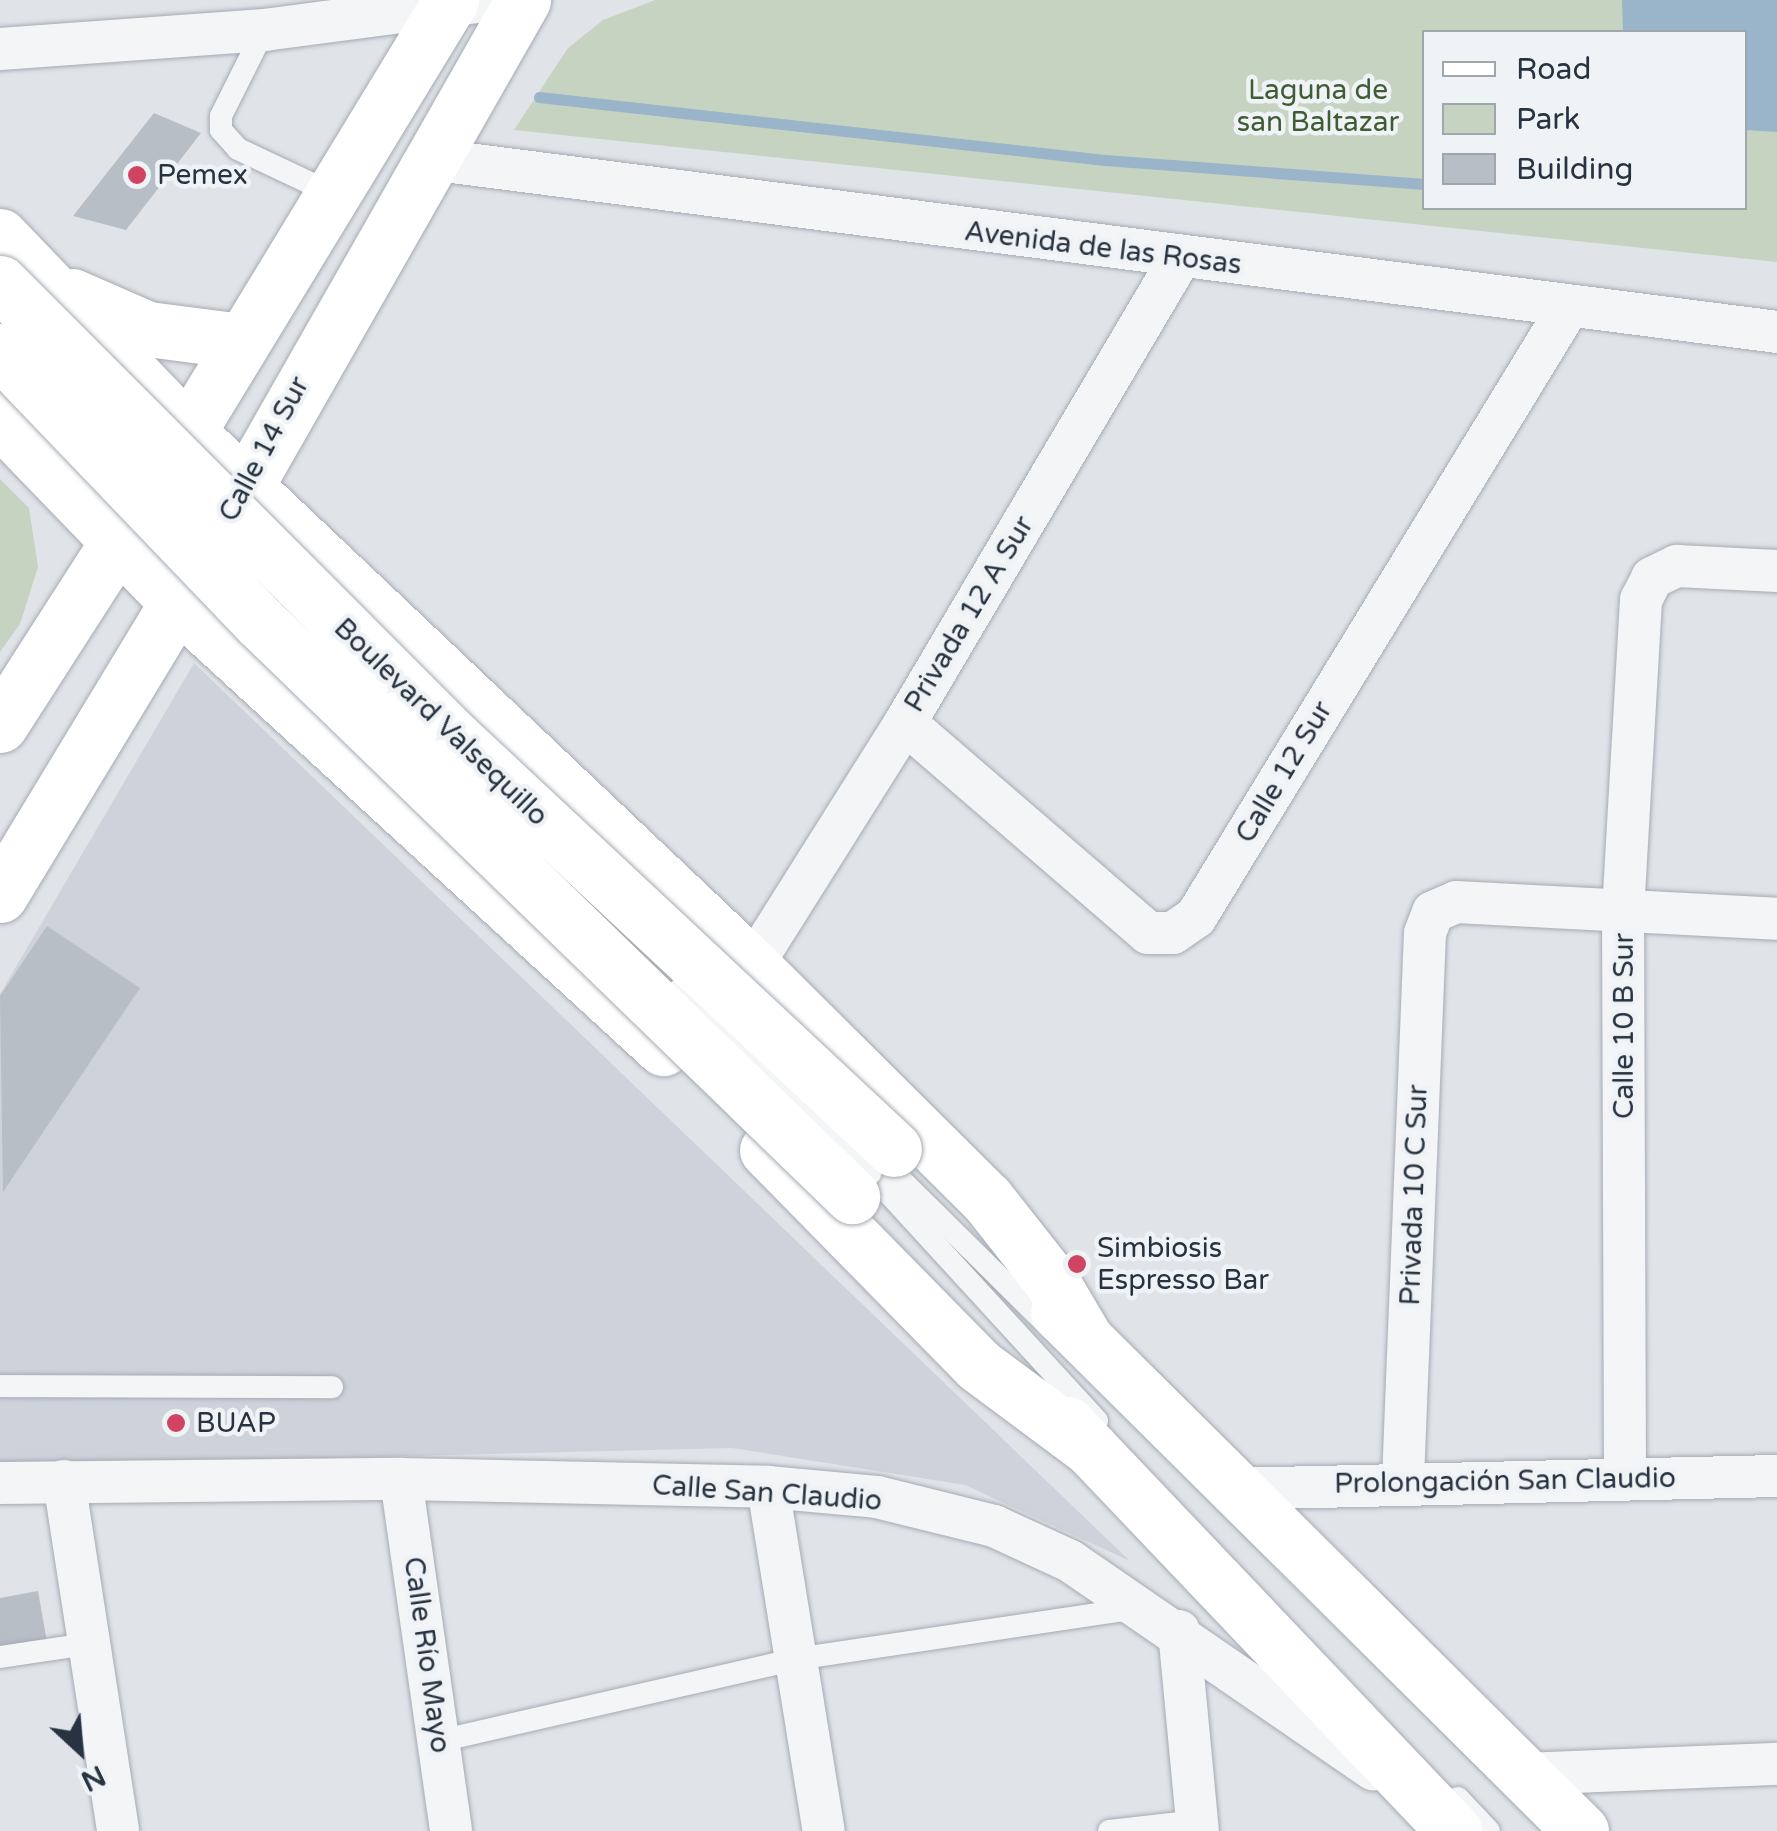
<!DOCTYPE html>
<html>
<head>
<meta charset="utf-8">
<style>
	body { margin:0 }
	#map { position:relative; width:1777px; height:1831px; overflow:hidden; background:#e0e4e9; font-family:"Varela Round",sans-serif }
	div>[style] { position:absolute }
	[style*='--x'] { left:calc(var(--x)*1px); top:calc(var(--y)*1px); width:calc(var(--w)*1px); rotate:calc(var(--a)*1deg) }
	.built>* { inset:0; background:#ced3db }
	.green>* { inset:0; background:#c7d3c1 }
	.water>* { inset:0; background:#9ab5ca }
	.stream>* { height:11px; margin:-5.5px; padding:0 5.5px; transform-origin:5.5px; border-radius:5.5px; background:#9ab5ca }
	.building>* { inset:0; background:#b7bec6 }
	.roads { filter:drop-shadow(0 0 2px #a5abb3) drop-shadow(0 0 2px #a5abb3) }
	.service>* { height:22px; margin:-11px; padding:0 11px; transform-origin:11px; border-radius:11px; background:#f3f5f7 }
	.minor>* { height:42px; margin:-21px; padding:0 21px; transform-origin:21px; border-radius:21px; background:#f3f5f7 }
	.secondary>* { height:55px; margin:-27.5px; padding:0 27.5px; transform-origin:27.5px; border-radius:27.5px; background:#fff }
	.primary>* { height:55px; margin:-27.5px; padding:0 27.5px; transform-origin:27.5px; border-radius:27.5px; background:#fff }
	.bridges { filter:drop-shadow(0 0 2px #a5abb3) drop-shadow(0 0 2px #a5abb3) }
	.service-bridge>* { height:22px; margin:-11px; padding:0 11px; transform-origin:11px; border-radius:11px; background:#f3f5f7 }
	.primary-bridge>* { height:55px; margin:-27.5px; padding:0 27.5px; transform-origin:27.5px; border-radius:27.5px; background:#fff }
	.dots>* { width:28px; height:28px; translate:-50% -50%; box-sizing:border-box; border:5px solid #eff3f6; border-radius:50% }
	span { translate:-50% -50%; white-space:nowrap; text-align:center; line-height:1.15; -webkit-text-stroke:9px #eff3f6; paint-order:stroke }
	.park-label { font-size:28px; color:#405c35 }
	.poi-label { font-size:28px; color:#283341 }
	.left { translate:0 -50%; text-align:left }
	.street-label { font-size:28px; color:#283341 }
	.legend { position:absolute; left:1422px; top:30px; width:325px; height:180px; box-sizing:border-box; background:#eff3f6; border:2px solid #9fa6ae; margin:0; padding:12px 18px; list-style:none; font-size:30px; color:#283341 }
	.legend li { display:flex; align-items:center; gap:20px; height:50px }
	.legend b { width:50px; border:2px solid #9fa6ae }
	.north { position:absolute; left:30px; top:1701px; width:100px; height:100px; -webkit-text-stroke:8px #eff3f6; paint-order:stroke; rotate:154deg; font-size:28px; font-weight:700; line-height:40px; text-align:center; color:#283341 }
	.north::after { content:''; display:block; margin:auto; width:35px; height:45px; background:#283341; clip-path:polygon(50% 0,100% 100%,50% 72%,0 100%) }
</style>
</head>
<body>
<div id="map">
	<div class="built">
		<i style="clip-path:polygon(194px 663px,1130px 1561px,965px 1485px,732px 1448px,0 1466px,0 994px)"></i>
	</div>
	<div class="green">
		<i style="clip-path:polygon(evenodd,655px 0,1777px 0,1777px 262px,514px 130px,568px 48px,603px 20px,655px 0,1424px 32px,1744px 32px,1744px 208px,1424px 208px,1424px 32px)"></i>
		<i style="clip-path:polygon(0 479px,29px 508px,38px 567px,20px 624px,0 652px)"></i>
	</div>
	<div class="water">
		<i style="clip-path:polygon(1622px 0,1777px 0,1777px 132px,1745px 130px,1744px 32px,1623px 32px)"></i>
	</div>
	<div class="stream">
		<i style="--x:539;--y:97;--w:569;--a:6.35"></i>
		<i style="--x:1105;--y:160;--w:320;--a:4.3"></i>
	</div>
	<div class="building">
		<i style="clip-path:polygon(154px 113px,201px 133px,126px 230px,73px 216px)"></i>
		<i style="clip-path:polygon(47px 926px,140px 988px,3px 1192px,0 996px)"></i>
		<i style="clip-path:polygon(38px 1591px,47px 1642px,0 1650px,0 1598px)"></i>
	</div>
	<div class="roads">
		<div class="service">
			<i style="--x:264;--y:30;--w:96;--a:116.6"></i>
			<i style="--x:221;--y:116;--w:14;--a:90"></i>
			<i style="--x:221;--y:130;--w:25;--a:48"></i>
			<i style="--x:238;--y:149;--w:103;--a:25.3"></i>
			<i style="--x:882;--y:1161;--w:239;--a:44.7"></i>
			<i style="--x:870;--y:1173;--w:336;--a:47.5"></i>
			<i style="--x:0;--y:1386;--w:332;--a:0.2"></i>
			<i style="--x:0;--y:1657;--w:88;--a:-8.5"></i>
			<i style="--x:439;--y:1741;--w:366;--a:-12.9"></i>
			<i style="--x:796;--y:1659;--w:345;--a:-8.5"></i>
			<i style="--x:1458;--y:1798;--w:45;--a:46.8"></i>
			<i style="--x:1109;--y:1831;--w:89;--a:-6.5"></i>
		</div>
		<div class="minor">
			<i style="--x:0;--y:49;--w:265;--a:-4.1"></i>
			<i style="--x:264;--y:30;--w:229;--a:-7.5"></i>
			<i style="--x:429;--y:159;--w:1359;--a:7.31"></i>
			<i style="--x:905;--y:723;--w:321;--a:40.8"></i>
			<i style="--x:1148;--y:933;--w:25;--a:0"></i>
			<i style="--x:1173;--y:933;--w:28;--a:-35"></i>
			<i style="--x:1196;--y:917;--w:714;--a:-58.58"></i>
			<i style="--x:752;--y:966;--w:287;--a:-57.8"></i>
			<i style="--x:905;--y:723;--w:540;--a:-59.4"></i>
			<i style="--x:1625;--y:1478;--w:566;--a:-90.2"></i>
			<i style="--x:1623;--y:912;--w:313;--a:-86.7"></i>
			<i style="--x:1641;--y:600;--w:25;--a:-63"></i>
			<i style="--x:1652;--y:578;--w:28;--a:-26"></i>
			<i style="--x:1677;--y:566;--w:100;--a:2.9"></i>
			<i style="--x:401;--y:1479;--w:356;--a:81.9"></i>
			<i style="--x:1403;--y:1480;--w:547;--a:-87.7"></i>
			<i style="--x:1425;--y:933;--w:22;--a:-69"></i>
			<i style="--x:1433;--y:912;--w:25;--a:-23"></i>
			<i style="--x:1456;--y:902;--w:321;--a:3"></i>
			<i style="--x:64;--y:1481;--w:354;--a:81.2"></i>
			<i style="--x:0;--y:1483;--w:401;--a:-0.6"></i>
			<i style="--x:401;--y:1479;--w:367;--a:1.2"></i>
			<i style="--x:768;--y:1487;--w:109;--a:5.2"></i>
			<i style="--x:877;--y:1497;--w:121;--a:13.9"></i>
			<i style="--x:994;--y:1526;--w:84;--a:24.7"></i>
			<i style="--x:1070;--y:1561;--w:368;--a:34.5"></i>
			<i style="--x:768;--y:1487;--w:349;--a:80.8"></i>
			<i style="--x:1233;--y:1489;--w:544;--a:-1.37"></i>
			<i style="--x:1179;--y:1631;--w:201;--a:84.6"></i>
			<i style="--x:1526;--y:1774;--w:251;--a:-2.3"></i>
		</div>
		<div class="secondary">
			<i style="--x:0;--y:725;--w:348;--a:-57.3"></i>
			<i style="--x:188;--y:432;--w:506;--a:-58.67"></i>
			<i style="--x:0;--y:895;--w:421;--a:-58.8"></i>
			<i style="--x:218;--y:535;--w:616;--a:-60.31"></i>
		</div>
		<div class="primary">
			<i style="--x:0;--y:236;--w:272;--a:46.2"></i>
			<i style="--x:188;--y:432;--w:777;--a:43.43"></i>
			<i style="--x:752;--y:966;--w:330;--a:44.8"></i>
			<i style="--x:986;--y:1198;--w:107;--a:51.8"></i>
			<i style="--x:1052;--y:1282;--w:65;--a:59.5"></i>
			<i style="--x:72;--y:296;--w:83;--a:23.5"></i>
			<i style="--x:148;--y:329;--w:94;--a:7.4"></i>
			<i style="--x:0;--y:419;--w:255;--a:46"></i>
			<i style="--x:177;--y:602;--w:660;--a:42.54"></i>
			<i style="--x:767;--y:1150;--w:301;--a:45.5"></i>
			<i style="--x:978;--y:1365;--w:141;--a:36.6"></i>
			<i style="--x:1058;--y:1312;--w:737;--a:44.78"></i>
			<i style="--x:1067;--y:1424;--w:562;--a:46.44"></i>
		</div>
	</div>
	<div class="bridges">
		<div class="service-bridge">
			<i style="--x:679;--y:990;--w:265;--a:43.8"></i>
		</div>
		<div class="primary-bridge">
			<i style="--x:0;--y:283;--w:636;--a:45.06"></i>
			<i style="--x:449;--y:733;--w:609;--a:43.07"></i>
			<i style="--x:0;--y:351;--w:376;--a:46.2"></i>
			<i style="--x:260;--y:622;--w:825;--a:44.12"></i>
		</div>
	</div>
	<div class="dots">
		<i style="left:137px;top:175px;background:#d04363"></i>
		<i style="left:1077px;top:1264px;background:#d04363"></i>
		<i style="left:176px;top:1423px;background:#d04363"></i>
	</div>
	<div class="park-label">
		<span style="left:1318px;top:106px">Laguna de<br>san Baltazar</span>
	</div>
	<div class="poi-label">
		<span class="left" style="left:157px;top:175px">Pemex</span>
		<span class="left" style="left:1097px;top:1264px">Simbiosis<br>Espresso Bar</span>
		<span class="left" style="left:196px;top:1423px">BUAP</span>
	</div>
	<div class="street-label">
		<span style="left:1103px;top:248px;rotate:7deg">Avenida de las Rosas</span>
		<span style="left:264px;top:449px;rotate:-62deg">Calle 14 Sur</span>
		<span style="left:969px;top:614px;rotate:-59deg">Privada 12 A Sur</span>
		<span style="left:441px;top:722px;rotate:44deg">Boulevard Valsequillo</span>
		<span style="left:1284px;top:772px;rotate:-59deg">Calle 12 Sur</span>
		<span style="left:1624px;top:1026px;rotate:-90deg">Calle 10 B Sur</span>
		<span style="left:1414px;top:1195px;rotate:-88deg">Privada 10 C Sur</span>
		<span style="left:1505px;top:1481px;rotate:-1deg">Prolongación San Claudio</span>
		<span style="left:767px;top:1493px;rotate:4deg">Calle San Claudio</span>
		<span style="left:427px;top:1655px;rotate:82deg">Calle Río Mayo</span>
	</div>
	<ul class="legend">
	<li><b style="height:12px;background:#fff"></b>Road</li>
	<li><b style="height:28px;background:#c7d3c1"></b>Park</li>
	<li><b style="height:28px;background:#b7bec6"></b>Building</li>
	</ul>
	<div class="north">N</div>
</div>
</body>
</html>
